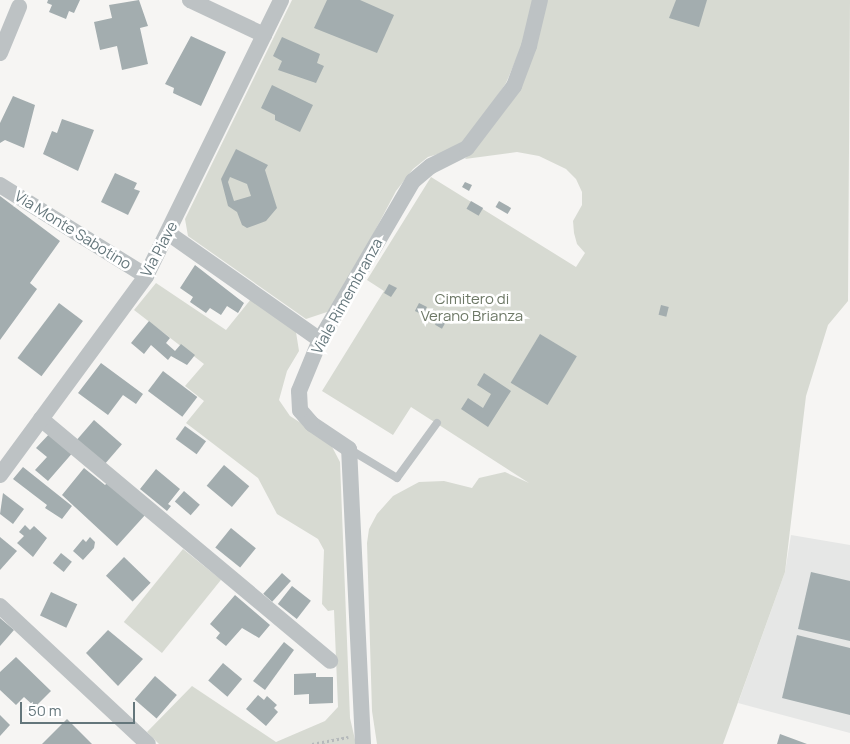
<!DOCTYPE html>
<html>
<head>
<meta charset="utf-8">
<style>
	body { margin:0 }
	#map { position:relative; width:850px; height:744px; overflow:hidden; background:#f6f5f3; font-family:Manrope,sans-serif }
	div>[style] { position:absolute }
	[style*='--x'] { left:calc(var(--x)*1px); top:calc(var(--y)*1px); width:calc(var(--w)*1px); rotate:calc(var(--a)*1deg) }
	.built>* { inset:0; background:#e6e7e6 }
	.green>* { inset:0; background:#d7dad2; transform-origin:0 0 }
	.building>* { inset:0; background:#a3adaf; transform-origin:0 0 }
	.path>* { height:2.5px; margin-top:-1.25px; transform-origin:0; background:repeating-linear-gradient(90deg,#b5b9bb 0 2.5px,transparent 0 5px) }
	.service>* { height:8px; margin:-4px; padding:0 4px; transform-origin:4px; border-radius:4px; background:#bdc2c4 }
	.minor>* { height:16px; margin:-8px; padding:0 8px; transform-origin:8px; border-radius:8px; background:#bdc2c4 }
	span { translate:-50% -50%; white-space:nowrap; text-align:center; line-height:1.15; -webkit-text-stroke:5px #fff; paint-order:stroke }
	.street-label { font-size:15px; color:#64767b }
	.park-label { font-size:15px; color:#6d7866 }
	.scale { position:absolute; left:20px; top:702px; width:115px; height:22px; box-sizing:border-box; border:2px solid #64767b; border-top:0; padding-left:6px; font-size:15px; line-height:18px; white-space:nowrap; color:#64767b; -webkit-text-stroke:4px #fff; paint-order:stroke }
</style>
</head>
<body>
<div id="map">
	<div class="built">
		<i style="clip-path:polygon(791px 535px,850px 545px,850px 733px,738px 703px,785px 572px)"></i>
	</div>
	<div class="green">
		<i style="clip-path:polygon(292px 0,850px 0,848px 301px,828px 325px,806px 396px,785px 572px,723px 744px,377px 744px,372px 711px,367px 543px,369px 529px,377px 514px,393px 496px,419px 482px,444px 481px,472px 488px,479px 478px,505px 472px,529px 483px,411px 407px,393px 435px,322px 391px,384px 291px,367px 280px,431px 177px,576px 267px,585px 253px,577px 244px,574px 233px,573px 221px,582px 205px,582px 192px,576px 179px,566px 169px,539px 156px,517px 152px,465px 159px,497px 119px,518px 55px,506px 83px,470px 136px,451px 150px,428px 157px,413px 169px,396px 191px,333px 310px,306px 319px,188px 236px,185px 219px)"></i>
		<i style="clip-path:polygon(156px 283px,226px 330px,251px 299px,296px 332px,299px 351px,287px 371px,279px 400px,290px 416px,329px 441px,340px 462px,350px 718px,356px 744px,159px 744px,147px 732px,192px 686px,276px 742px,325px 721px,338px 707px,334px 610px,328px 611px,322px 604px,324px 550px,318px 539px,277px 514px,258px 478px,186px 423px,204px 401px,185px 386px,204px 364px,134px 310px)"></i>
		<i style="left:183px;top:549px;width:49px;height:94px;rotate:39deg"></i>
	</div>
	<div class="building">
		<i style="clip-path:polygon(48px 0,80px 0,74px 13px,69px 11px,66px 19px,49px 12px,52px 5px,47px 3px)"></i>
		<i style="clip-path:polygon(139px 0,148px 26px,140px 28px,148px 64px,122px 70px,117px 46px,100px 50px,94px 22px,112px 18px,109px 5px)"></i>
		<i style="clip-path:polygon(327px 0,360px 0,394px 15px,377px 53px,314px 28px)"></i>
		<i style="clip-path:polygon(676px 0,707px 0,699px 27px,669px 18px)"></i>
		<i style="clip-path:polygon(191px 36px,226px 52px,201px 106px,173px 93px,174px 88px,165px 84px)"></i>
		<i style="clip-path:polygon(282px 37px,320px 54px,317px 63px,324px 66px,316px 83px,278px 70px,282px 61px,273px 56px)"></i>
		<i style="clip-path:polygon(272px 85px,313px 105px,300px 132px,275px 120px,275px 115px,261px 108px)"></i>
		<i style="clip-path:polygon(13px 96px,35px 105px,24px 148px,5px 140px,0 143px,0 123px)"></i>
		<i style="clip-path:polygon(62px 119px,94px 130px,78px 171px,43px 154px,52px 131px,57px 133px)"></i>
		<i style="clip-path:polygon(evenodd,236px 149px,268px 165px,265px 170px,277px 208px,266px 221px,247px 228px,242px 225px,237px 212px,228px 206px,221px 179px,236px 149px,230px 177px,247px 184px,251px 196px,234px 201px,228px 182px,230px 177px)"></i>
		<i style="clip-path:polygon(115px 173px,137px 183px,134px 189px,140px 191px,128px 215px,101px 202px)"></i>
		<i style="clip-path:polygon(465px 182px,472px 185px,469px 191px,462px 187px)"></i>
		<i style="clip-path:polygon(0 196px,60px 241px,30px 283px,37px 289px,0 340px)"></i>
		<i style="left:471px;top:201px;width:14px;height:9px;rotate:30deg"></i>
		<i style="left:499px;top:201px;width:14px;height:7px;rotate:30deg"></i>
		<i style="clip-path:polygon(195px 265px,244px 303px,238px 313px,227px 306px,221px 315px,210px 308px,206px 313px,190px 302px,193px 297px,180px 288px)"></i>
		<i style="clip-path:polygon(389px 284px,397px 288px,391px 297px,384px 293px)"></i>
		<i style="left:59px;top:303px;width:30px;height:69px;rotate:37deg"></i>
		<i style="left:419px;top:303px;width:9px;height:9px;rotate:27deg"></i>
		<i style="left:661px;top:305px;width:8px;height:10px;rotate:14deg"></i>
		<i style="left:440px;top:316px;width:8px;height:10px;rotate:30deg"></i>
		<i style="clip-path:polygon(149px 321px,170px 338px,166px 343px,175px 351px,181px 344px,195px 355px,187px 365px,171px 356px,168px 360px,151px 345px,144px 354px,131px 343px)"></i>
		<i style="left:540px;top:334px;width:43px;height:57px;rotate:31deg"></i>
		<i style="clip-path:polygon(101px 363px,143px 394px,136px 404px,123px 395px,108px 415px,78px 393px)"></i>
		<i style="left:163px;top:371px;width:43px;height:25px;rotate:37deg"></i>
		<i style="clip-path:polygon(484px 373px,511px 391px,488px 427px,461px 409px,468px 398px,483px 408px,491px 394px,477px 385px)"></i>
		<i style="left:94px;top:420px;width:37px;height:27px;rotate:41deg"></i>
		<i style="left:185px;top:426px;width:26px;height:16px;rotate:36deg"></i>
		<i style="clip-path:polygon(52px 431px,75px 450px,48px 481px,35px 470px,47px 457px,36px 448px)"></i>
		<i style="left:224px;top:465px;width:33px;height:27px;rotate:40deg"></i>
		<i style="clip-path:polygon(23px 467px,72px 506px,62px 519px,45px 508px,47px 505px,13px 479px)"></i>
		<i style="clip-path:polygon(84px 468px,105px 485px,111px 479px,146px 514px,117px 546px,62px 495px)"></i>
		<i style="clip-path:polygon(156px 469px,180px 489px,168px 504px,171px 506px,167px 511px,140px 489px)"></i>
		<i style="left:184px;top:491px;width:21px;height:14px;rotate:41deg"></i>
		<i style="clip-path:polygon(3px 493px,24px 509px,13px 524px,0 514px)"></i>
		<i style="clip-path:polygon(25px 525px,30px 530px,34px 526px,47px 538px,33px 557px,17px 543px,24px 536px,19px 532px)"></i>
		<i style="left:231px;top:528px;width:32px;height:25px;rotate:39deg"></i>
		<i style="clip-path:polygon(0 537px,17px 551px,0 570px)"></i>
		<i style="clip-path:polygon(90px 537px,95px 542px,94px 548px,83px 560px,73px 551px,83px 539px,86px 542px)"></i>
		<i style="left:61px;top:553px;width:14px;height:13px;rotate:39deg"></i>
		<i style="left:124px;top:557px;width:37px;height:26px;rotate:44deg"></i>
		<i style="clip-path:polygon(811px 572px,850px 581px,850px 641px,798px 629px)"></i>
		<i style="left:282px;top:573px;width:12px;height:28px;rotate:42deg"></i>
		<i style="left:292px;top:586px;width:24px;height:23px;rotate:38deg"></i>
		<i style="left:51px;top:592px;width:29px;height:26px;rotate:25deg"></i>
		<i style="clip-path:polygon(235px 595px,270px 625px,259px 638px,242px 628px,226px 646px,216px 638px,220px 633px,210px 624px)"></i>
		<i style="clip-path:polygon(0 618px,14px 630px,0 646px)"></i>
		<i style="clip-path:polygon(108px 630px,143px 659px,118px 686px,86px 653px)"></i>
		<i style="clip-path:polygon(797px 635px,850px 648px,850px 715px,782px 698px)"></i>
		<i style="clip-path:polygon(284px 642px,294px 650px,265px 690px,253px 681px)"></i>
		<i style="clip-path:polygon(16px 657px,51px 691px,35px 707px,24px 697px,16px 705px,0 690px,0 672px)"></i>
		<i style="left:223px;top:663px;width:25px;height:23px;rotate:40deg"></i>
		<i style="clip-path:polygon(316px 673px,316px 677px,333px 677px,333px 703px,309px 704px,309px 694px,294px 695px,294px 674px)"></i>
		<i style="left:155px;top:676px;width:29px;height:31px;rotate:41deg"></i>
		<i style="clip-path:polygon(258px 695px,264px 700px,267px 696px,277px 705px,274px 708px,278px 712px,266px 726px,246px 709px)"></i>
		<i style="clip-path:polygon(0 715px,10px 725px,0 736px)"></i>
		<i style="clip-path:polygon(67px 719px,92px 744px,42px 744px)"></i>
		<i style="clip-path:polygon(780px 734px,807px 744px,777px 744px)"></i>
	</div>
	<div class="path">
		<i style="--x:312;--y:744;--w:37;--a:-11"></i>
	</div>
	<div class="service">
		<i style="--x:349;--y:449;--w:56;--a:31.1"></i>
		<i style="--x:397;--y:478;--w:68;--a:-54"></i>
	</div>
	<div class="minor">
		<i style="--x:190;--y:0;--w:82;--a:25.3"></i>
		<i style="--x:0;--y:53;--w:50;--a:-67.6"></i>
		<i style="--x:0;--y:185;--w:172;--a:31.9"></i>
		<i style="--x:168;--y:233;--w:186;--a:35.1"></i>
		<i style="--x:41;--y:419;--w:377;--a:39.9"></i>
		<i style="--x:0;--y:475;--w:247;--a:-53.7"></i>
		<i style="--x:146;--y:276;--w:307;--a:-63.9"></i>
		<i style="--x:0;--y:606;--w:202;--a:43"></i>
		<i style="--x:363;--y:744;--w:295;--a:-92.7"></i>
		<i style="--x:349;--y:449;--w:45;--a:-146"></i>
		<i style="--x:312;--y:424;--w:18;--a:-131"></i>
		<i style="--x:300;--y:410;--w:19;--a:-93"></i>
		<i style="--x:299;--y:391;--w:55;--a:-67.6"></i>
		<i style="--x:320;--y:340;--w:184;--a:-59.7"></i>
		<i style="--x:413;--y:181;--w:23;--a:-40"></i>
		<i style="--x:431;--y:166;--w:40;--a:-26.6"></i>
		<i style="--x:467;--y:148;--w:78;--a:-52.8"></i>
		<i style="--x:514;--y:86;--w:43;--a:-69.4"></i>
		<i style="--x:529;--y:46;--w:47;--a:-76.6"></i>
	</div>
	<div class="street-label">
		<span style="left:73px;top:230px;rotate:32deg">Via Monte Sabotino</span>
		<span style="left:159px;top:249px;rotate:-62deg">Via Piave</span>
		<span style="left:347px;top:296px;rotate:-61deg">Viale Rimembranza</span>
	</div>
	<div class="park-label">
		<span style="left:472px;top:307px">Cimitero di<br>Verano Brianza</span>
	</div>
	<div class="scale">50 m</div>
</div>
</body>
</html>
